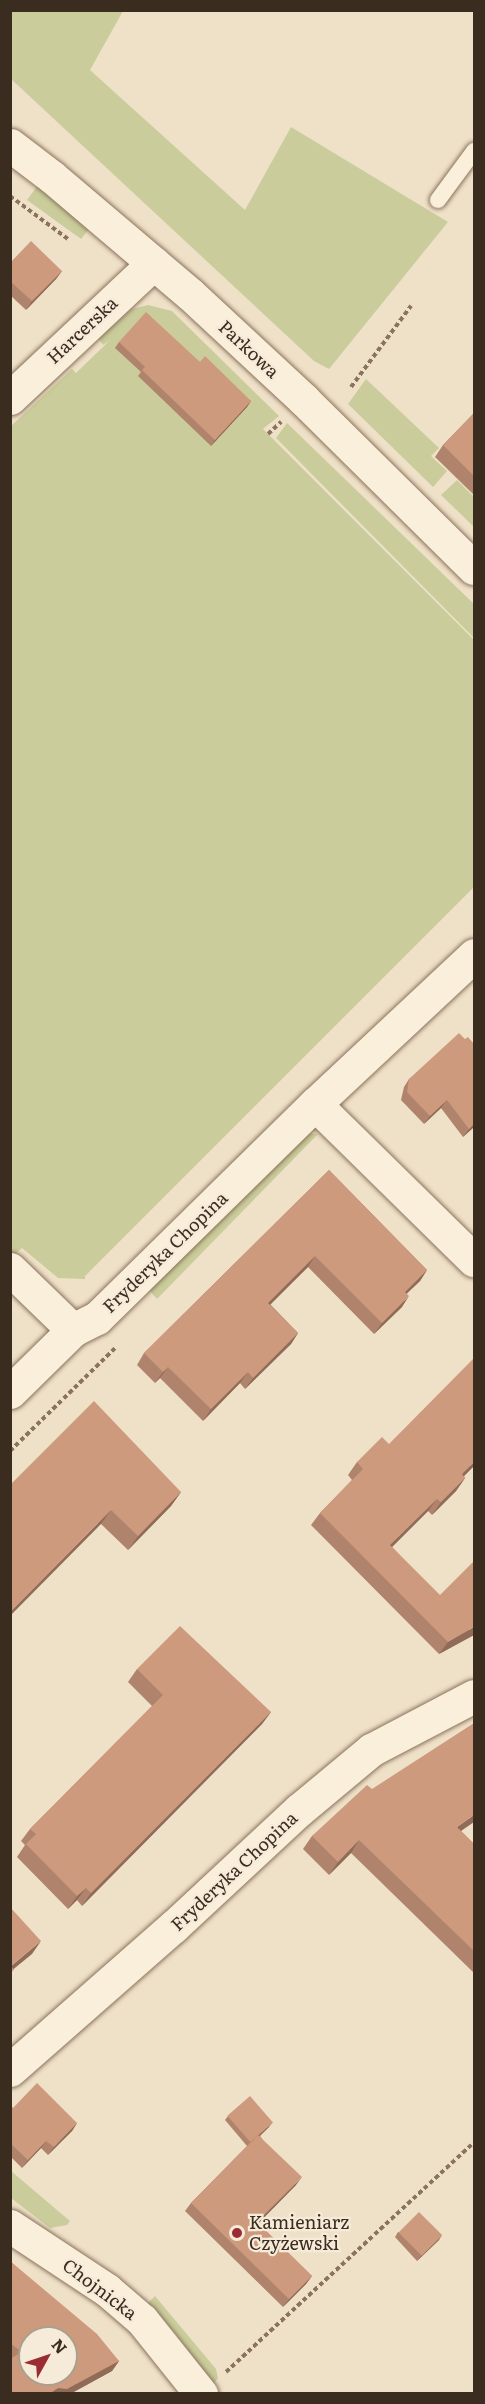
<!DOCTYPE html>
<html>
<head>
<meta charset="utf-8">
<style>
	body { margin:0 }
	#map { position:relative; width:485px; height:2404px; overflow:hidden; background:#efe1c8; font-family:Literata,serif }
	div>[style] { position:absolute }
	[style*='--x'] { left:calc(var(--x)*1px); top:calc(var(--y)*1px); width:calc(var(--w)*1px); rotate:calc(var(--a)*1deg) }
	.green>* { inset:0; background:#cacd9b }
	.path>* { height:4px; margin-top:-2px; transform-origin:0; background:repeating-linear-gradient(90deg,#8b735d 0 4.5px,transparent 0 7.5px) }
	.roads { filter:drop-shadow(0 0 2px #8b735d) drop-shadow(0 0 2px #8b735d) }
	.service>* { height:16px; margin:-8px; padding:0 8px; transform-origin:8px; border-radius:8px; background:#f9efdb }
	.minor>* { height:33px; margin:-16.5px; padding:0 16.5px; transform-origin:16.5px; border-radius:16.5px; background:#f9efdb }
	.wall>* { inset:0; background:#b0846c }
	.shaded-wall>* { inset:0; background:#906c58 }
	.building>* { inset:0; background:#cd9a7e; transform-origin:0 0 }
	.dots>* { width:16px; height:16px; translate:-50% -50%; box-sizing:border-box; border:3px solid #f6ebd8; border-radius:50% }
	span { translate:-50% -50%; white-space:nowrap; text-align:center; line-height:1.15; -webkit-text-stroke:4.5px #f6ebd8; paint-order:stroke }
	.street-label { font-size:18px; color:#3b2c20 }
	.poi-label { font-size:18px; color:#3b2c20 }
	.left { translate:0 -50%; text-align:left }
	.frame { position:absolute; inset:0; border:12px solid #3b2c20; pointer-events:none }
	.north { position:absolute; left:18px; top:2326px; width:60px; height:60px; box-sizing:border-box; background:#f6ebd8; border:2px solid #ab9f8e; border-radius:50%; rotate:50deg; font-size:16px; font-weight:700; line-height:24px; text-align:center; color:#3b2c20 }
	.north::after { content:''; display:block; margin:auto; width:21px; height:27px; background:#9a2c33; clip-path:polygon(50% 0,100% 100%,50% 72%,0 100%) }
</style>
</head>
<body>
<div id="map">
	<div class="green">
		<i style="clip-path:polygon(10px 11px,123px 11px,90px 70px,245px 210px,291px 127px,448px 222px,329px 369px,314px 361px,11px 79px)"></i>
		<i style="clip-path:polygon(38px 185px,90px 228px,81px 239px,27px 200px)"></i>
		<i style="clip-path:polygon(148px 305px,172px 311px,279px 416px,263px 429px,474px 640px,474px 887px,85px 1276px,85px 1279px,58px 1278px,22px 1248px,14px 1255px,11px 1251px,11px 426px,72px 369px,76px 373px,110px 340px,103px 345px,97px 336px,132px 309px)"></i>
		<i style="clip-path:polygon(366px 379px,439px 448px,431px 456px,447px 471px,433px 487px,348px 404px)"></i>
		<i style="clip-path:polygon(287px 423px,474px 604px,474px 638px,276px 438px)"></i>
		<i style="clip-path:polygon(457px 480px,474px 497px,474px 527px,441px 495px)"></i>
		<i style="clip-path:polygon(305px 1133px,318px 1134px,157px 1299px,150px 1291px,151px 1273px)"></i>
		<i style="clip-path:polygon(11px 2171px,70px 2221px,67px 2225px,50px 2228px,11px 2198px)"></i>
		<i style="clip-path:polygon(155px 2296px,216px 2369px,218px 2378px,213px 2385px,175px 2333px,148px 2303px)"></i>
	</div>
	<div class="path">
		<i style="--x:10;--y:196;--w:72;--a:36.6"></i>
		<i style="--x:351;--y:387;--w:101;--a:-53.5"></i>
		<i style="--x:268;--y:434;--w:18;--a:-43"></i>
		<i style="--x:10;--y:1451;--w:147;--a:-44.4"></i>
		<i style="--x:226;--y:2372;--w:338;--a:-42.8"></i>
	</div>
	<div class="roads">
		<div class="service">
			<i style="--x:438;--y:200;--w:61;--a:-53.7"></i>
		</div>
		<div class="minor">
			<i style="--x:10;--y:145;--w:53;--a:37.3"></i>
			<i style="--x:52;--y:177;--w:181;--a:40.3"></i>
			<i style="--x:190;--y:294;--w:156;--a:42.9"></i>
			<i style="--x:304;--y:400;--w:239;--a:44.7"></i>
			<i style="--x:10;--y:398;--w:197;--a:-43.2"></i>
			<i style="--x:315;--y:1104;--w:223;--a:44.5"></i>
			<i style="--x:10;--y:1269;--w:88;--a:44.1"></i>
			<i style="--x:10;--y:1392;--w:88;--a:-44.5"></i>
			<i style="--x:73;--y:1330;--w:27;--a:-27"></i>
			<i style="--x:97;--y:1318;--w:305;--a:-44.5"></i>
			<i style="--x:315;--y:1104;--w:218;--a:-43.1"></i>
			<i style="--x:10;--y:2070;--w:217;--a:-41.3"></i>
			<i style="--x:173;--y:1927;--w:172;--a:-42.9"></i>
			<i style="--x:299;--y:1810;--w:94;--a:-39.8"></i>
			<i style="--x:371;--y:1750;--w:116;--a:-27.7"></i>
			<i style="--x:10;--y:2226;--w:116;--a:33.4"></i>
			<i style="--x:107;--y:2290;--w:46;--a:40.6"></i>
			<i style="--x:142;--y:2320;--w:95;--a:51.4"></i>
		</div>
	</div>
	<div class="wall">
		<i style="clip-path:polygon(10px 263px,62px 271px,56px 279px,26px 310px,10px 295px)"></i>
		<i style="clip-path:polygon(119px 342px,200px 362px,251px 401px,247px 407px,211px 446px,138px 376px,141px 372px,115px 348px)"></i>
		<i style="clip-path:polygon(474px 413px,474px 495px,435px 457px,443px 445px)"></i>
		<i style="clip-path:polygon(465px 1039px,474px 1044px,474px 1127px,463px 1137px,441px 1108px,424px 1124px,401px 1100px,404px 1087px,409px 1079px)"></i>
		<i style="clip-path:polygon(329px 1170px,427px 1270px,420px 1281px,407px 1293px,402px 1307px,374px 1334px,308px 1267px,270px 1304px,298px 1333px,291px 1344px,245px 1389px,240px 1383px,203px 1421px,160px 1378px,155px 1383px,137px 1365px,144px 1353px)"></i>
		<i style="clip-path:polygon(389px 1444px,474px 1466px,464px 1476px,465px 1478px,456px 1491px,432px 1515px,428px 1511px,392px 1547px,474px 1635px,439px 1654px,311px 1525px,320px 1513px,352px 1480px,348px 1475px,357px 1462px)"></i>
		<i style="clip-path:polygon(10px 1485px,181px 1492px,171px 1506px,128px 1550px,101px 1524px)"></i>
		<i style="clip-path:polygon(137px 1669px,271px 1712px,262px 1724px,82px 1906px,77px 1900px,68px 1909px,17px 1857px,25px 1845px,21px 1841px,30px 1829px,152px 1706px,128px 1682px)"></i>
		<i style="clip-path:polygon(372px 1789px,461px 1831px,474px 1844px,474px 1973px,351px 1853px,329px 1875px,303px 1849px,312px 1836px)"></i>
		<i style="clip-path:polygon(10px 2105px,13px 2108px,77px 2123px,72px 2131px,48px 2155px,41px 2148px,22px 2168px,10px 2156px)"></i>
		<i style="clip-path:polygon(228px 2116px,269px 2127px,260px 2136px,296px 2185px,258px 2223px,312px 2276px,306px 2284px,283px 2307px,185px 2211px,191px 2203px,247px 2146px,225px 2120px)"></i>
		<i style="clip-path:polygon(398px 2232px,439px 2240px,417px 2261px,395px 2237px)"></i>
		<i style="clip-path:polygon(10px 2261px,119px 2361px,112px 2371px,70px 2394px,10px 2394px)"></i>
	</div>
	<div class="shaded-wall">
		<i style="clip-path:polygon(62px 271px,56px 279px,26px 310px,32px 301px)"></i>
		<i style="clip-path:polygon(251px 401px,247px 407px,211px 446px,215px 440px)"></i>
		<i style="clip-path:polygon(447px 1100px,441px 1108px,424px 1124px,430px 1116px)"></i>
		<i style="clip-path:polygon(474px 1124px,474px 1127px,463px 1137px,469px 1129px)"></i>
		<i style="clip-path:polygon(315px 1256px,308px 1267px,261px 1314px,268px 1303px)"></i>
		<i style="clip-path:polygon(427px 1270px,420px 1281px,397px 1303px,405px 1292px)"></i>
		<i style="clip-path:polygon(409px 1296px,402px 1307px,374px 1334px,382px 1323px)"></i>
		<i style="clip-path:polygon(298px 1333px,291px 1344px,245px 1389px,253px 1378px)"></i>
		<i style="clip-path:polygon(168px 1367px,160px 1378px,155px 1383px,163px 1372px)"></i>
		<i style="clip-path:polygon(248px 1372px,240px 1383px,203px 1421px,211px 1409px)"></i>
		<i style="clip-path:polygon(474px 1462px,474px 1466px,453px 1487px,462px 1474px)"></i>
		<i style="clip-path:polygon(465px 1478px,456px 1491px,432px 1515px,441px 1502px)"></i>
		<i style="clip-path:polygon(181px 1492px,171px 1506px,128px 1550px,138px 1536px)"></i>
		<i style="clip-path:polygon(437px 1499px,428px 1511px,381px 1558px,390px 1545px)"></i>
		<i style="clip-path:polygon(111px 1510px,101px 1524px,10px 1616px,10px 1612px)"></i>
		<i style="clip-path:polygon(474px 1627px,474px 1635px,439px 1654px,448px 1642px)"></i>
		<i style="clip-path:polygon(271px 1712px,262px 1724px,82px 1906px,91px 1893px)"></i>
		<i style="clip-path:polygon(474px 1815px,474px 1822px,448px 1840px,457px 1827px)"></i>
		<i style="clip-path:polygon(359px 1840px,351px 1853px,329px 1875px,338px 1862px)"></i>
		<i style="clip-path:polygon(86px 1888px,77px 1900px,68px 1909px,77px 1896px)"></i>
		<i style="clip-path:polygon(41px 1941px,32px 1954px,10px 1972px,10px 1967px)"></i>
		<i style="clip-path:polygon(273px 2122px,269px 2127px,248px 2147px,251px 2142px)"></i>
		<i style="clip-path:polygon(77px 2123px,72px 2131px,48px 2155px,54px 2147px)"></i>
		<i style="clip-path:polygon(46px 2141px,41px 2148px,22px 2168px,28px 2160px)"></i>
		<i style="clip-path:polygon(302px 2177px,296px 2185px,251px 2231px,257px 2222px)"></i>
		<i style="clip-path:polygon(442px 2235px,439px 2240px,417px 2261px,421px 2256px)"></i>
		<i style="clip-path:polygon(312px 2276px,306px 2284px,283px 2307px,289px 2299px)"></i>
		<i style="clip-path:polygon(119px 2361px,112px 2371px,70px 2394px,49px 2394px,58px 2388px)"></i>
	</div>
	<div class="building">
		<i style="clip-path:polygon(31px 241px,62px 271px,32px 301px,10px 281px,10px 263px)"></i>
		<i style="clip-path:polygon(146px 312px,200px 362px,205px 356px,251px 401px,215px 440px,142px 370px,145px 367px,119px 342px)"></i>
		<i style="clip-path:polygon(474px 413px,474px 476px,443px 445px)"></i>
		<i style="clip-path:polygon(459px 1033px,465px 1039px,468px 1037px,474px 1044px,474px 1124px,469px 1129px,447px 1100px,430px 1116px,407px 1092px,409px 1079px)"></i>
		<i style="clip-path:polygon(329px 1170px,427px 1270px,405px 1292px,409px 1296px,382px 1323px,315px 1256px,268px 1303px,298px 1333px,253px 1378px,248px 1372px,211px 1409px,168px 1367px,163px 1372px,144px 1353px)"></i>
		<i style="clip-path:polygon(474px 1358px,474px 1462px,462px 1474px,465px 1478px,441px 1502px,437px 1499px,390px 1545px,440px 1595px,474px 1561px,474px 1627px,448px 1642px,320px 1513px,363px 1469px,357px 1462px,382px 1437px,389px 1444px)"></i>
		<i style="clip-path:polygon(94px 1401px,181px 1492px,138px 1536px,111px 1510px,10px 1612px,10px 1485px)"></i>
		<i style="clip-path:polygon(180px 1626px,271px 1712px,91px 1893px,86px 1888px,77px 1896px,26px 1844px,36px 1834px,30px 1829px,163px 1695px,137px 1669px)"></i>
		<i style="clip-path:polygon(474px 1723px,474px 1815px,457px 1827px,474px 1844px,474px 1951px,359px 1840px,338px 1862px,312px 1836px,367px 1785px,372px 1789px)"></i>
		<i style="clip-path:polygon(10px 1907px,41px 1941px,11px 1966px,14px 1970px,10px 1973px)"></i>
		<i style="clip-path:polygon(37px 2083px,77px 2123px,54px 2147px,46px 2141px,28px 2160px,10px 2143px,10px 2105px,13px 2108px)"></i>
		<i style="left:250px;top:2096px;width:35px;height:30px;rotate:49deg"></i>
		<i style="clip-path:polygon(258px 2135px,302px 2177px,257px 2222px,312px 2276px,289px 2299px,191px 2203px)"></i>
		<i style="left:419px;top:2212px;width:33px;height:29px;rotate:45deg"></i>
		<i style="clip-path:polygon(evenodd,10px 2261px,97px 2334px,119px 2361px,67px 2389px,58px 2388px,49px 2394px,10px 2394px,10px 2359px,22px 2352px,10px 2343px,10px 2261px,30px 2338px,66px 2338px,66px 2374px,30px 2374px,30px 2338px)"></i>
	</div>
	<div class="dots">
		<i style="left:237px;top:2233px;background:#9a2c33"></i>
	</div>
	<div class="street-label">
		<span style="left:82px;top:330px;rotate:-43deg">Harcerska</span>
		<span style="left:249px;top:349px;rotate:43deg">Parkowa</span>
		<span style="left:165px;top:1252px;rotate:-44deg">Fryderyka Chopina</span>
		<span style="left:234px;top:1871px;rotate:-43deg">Fryderyka Chopina</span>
		<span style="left:100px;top:2289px;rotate:37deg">Chojnicka</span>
	</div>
	<div class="poi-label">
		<span class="left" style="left:249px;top:2233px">Kamieniarz<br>Czyżewski</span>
	</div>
	<div class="frame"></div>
	<div class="north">N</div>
</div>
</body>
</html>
